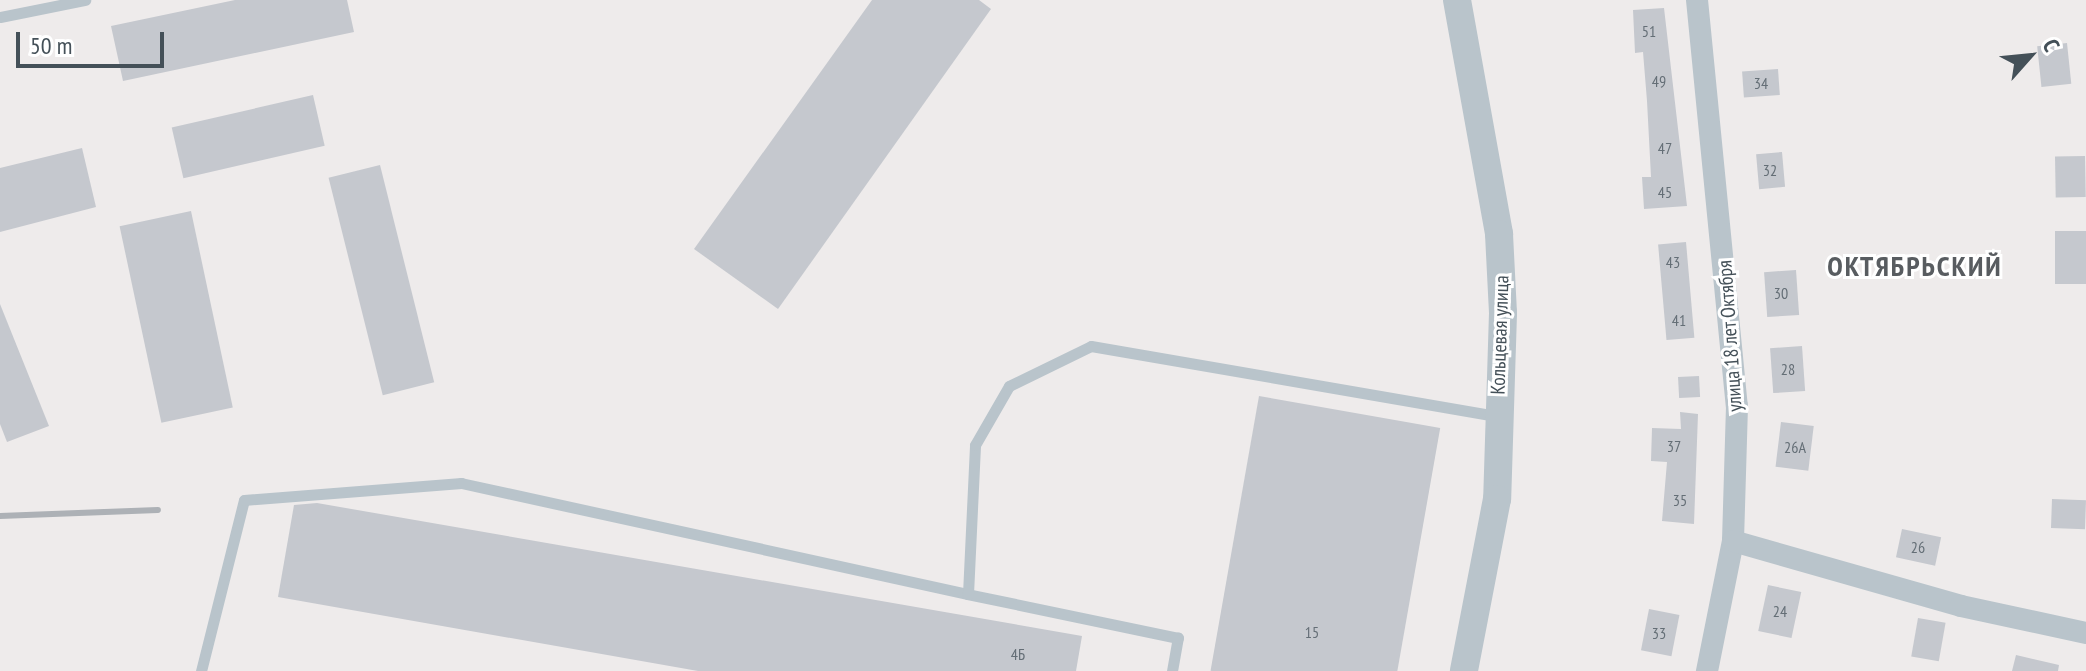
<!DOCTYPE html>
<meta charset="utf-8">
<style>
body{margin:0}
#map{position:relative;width:2086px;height:671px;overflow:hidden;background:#eeebeb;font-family:"PT Sans Narrow",sans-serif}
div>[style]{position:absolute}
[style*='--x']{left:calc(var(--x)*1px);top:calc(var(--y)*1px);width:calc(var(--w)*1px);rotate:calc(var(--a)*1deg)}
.building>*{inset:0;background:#c5c8ce;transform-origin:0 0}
.service>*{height:11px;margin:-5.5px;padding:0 5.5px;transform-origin:5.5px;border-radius:5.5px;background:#b9c4cb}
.minor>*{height:22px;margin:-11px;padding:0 11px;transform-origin:11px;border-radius:11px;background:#b9c4cb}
.tertiary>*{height:28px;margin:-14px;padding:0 14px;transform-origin:14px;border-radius:14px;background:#b9c4cb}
.rail>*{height:6px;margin:-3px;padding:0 3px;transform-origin:3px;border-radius:3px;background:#adb1b6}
span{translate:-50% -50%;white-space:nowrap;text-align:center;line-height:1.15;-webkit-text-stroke:6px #fff;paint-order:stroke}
.number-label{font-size:16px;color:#646e76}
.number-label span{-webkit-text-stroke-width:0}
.street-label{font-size:20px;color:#445058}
.district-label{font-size:28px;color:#585c60;font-weight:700;letter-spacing:2px}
.north{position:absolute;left:1990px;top:16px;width:80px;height:80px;-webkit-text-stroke:6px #fff;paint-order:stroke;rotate:63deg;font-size:22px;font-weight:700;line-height:32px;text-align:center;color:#445058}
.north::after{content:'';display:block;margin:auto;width:28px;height:36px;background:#445058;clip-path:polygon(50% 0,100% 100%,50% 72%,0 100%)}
.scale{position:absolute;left:16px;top:32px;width:148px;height:36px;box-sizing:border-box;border:4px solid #445058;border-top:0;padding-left:10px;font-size:24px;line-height:28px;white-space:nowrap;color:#445058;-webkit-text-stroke:6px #fff;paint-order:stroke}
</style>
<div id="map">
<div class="building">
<i style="clip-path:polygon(235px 0,347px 0,354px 32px,123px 81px,111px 26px)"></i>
<i style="clip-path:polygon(872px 0,979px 0,991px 9px,778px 309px,694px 249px)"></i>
<i style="clip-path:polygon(1664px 8px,1687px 206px,1644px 209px,1642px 177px,1651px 177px,1647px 101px,1643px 52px,1635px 53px,1633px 10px)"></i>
<i style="left:2067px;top:43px;width:41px;height:30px;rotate:84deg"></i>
<i style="left:1778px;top:69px;width:26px;height:36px;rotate:86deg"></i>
<i style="left:313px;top:95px;width:52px;height:145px;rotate:77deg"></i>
<i style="clip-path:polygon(82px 148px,96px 207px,0 232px,0 168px)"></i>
<i style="left:1782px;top:152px;width:35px;height:26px;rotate:85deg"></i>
<i style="left:2085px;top:156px;width:41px;height:30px;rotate:89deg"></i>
<i style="left:380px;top:165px;width:224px;height:53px;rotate:76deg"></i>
<i style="left:191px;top:211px;width:201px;height:73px;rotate:78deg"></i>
<i style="left:2086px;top:231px;width:53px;height:31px;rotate:90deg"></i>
<i style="left:1686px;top:242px;width:96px;height:28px;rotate:85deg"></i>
<i style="left:1796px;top:270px;width:45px;height:32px;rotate:86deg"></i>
<i style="clip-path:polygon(0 304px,49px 426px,7px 442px,0 424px)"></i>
<i style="left:1802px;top:346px;width:45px;height:32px;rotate:86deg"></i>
<i style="left:1699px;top:376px;width:21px;height:21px;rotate:87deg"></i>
<i style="left:1259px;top:396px;width:184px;height:279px;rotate:10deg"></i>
<i style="clip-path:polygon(1680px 412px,1698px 414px,1694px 524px,1662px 521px,1667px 462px,1651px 461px,1652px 428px,1681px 429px)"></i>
<i style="left:1781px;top:422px;width:33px;height:45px;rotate:7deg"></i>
<i style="left:2052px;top:499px;width:34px;height:29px;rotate:2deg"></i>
<i style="clip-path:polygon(317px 503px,1082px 636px,1076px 671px,698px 671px,278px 597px,294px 505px)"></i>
<i style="left:1902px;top:529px;width:40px;height:29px;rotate:12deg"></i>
<i style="left:1768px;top:585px;width:34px;height:47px;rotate:12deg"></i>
<i style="left:1649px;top:609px;width:31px;height:42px;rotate:11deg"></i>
<i style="left:1918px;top:618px;width:28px;height:39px;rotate:10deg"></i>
<i style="clip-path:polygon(2016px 655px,2059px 665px,2058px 671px,2012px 671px)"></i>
</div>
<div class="service">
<i style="--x:0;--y:17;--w:87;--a:-11.3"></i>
<i style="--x:201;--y:671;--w:176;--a:-75.9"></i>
<i style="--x:244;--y:500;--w:218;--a:-4.5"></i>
<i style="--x:461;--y:483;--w:519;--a:12.35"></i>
<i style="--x:1172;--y:671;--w:34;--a:-80"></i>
<i style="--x:1178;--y:638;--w:215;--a:-168.2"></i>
<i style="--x:968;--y:594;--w:149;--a:-87.3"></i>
<i style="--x:975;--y:445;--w:68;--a:-60"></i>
<i style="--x:1009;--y:386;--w:91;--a:-26"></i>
<i style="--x:1091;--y:346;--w:411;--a:9.8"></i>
</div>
<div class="minor">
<i style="--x:1697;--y:0;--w:408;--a:84.4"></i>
<i style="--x:1737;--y:406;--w:135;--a:91.7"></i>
<i style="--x:1733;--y:541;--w:133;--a:101.3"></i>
<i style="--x:1733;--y:541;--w:237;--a:15.9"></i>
<i style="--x:1961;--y:606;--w:128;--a:12.2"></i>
</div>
<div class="tertiary">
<i style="--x:1457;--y:0;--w:238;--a:79.8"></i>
<i style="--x:1499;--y:234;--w:79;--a:87.1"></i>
<i style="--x:1503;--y:313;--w:186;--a:91.8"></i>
<i style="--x:1497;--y:499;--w:175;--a:100.9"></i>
</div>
<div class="rail">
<i style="--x:0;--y:516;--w:158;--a:-2.2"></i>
</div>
<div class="number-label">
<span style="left:1649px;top:31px">51</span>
<span style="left:1659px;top:81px">49</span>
<span style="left:1761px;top:83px">34</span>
<span style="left:1665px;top:148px">47</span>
<span style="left:1770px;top:170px">32</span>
<span style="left:1665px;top:192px">45</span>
<span style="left:1673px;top:262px">43</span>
<span style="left:1781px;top:293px">30</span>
<span style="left:1679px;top:320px">41</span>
<span style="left:1788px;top:369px">28</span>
<span style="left:1674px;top:446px">37</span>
<span style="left:1795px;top:447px">26А</span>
<span style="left:1680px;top:500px">35</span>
<span style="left:1918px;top:547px">26</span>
<span style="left:1780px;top:611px">24</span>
<span style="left:1312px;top:632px">15</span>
<span style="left:1659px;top:633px">33</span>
<span style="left:1018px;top:654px">4Б</span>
</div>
<div class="street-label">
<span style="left:1500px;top:335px;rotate:-88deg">Кольцевая улица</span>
<span style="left:1730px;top:336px;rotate:-94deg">улица 18 лет Октября</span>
</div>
<div class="district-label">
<span style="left:1915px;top:266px">ОКТЯБРЬСКИЙ</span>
</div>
<div class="north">С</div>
<div class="scale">50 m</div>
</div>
